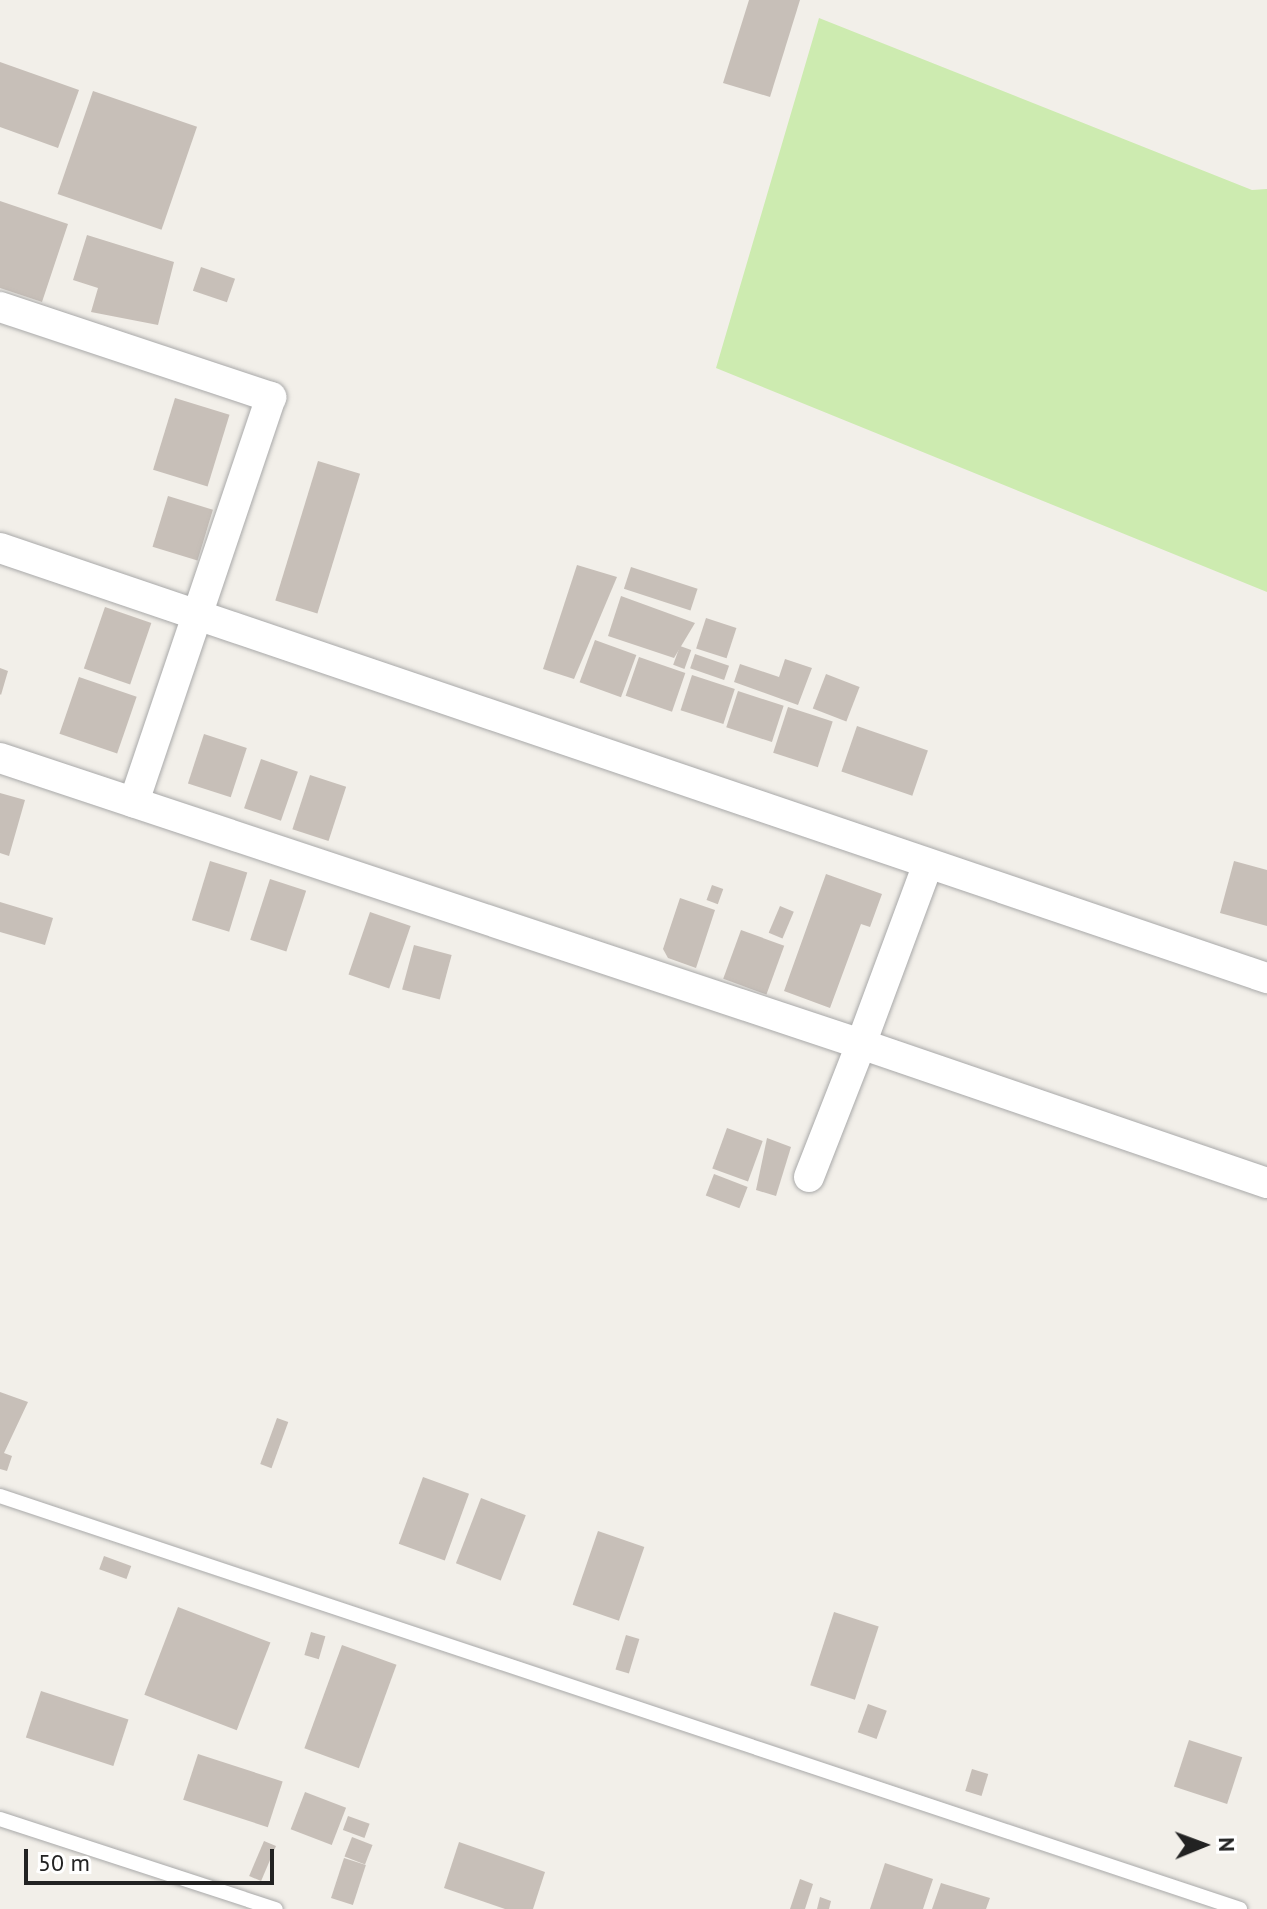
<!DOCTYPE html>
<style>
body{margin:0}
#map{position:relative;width:1267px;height:1909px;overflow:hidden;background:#f2efe9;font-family:"PT Sans",sans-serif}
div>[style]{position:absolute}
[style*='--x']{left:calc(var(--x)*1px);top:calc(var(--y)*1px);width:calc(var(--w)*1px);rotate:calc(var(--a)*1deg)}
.grass>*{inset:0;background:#cdebb0}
.building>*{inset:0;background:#c7bfb8;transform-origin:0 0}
.roads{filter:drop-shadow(0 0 2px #a9a9a9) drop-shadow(0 0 2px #a9a9a9)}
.lane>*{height:14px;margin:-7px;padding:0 7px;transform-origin:7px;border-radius:7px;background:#fff}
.street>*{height:30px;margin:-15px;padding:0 15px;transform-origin:15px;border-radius:15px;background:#fff}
span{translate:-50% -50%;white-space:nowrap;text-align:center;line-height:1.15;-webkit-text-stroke:6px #fff;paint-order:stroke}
.north{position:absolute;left:1163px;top:1805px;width:80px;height:80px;-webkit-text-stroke:6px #fff;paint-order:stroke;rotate:89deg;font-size:22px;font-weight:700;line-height:32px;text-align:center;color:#222}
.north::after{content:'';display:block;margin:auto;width:28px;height:36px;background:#222;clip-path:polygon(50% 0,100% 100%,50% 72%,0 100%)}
.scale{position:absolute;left:24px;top:1849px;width:250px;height:36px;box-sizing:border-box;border:4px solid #222;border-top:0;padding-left:10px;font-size:24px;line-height:28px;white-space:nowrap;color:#222;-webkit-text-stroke:6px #fff;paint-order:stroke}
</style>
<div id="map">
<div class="grass">
<i style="clip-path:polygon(819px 18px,1252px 190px,1267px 189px,1267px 592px,716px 368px)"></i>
</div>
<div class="building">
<i style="clip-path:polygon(749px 0,800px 0,770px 97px,723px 83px)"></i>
<i style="clip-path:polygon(0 62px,79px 90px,58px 148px,0 127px)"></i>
<i style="left:93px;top:91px;width:110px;height:109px;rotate:19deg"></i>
<i style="clip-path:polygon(0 201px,68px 224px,42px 302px,0 288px)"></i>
<i style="clip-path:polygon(87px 235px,174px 262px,158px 325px,91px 312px,98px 288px,73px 280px)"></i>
<i style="left:201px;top:267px;width:36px;height:25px;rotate:19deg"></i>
<i style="left:175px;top:398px;width:57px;height:75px;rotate:17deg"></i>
<i style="left:318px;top:461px;width:44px;height:146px;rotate:17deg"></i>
<i style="left:168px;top:496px;width:47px;height:53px;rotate:17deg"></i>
<i style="clip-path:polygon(577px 565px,617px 577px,574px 679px,543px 669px)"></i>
<i style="left:631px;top:567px;width:70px;height:23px;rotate:18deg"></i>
<i style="clip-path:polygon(621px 596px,695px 623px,674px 658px,608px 636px)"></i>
<i style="left:105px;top:607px;width:49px;height:65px;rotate:19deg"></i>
<i style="left:706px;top:618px;width:32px;height:32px;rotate:18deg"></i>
<i style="left:595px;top:640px;width:44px;height:45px;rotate:20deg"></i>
<i style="left:680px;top:646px;width:12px;height:20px;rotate:20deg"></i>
<i style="left:695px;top:654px;width:36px;height:15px;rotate:19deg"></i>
<i style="left:639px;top:657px;width:49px;height:41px;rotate:19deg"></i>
<i style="clip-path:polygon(785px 659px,812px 668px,798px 705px,734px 682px,740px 664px,779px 677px)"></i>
<i style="clip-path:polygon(0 668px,8px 671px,1px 695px,0 694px)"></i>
<i style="left:826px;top:674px;width:36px;height:37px;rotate:21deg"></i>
<i style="left:692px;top:675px;width:45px;height:37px;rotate:18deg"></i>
<i style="left:79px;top:677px;width:61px;height:60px;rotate:19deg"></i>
<i style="left:738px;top:691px;width:48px;height:38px;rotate:18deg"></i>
<i style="left:788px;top:707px;width:47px;height:48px;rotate:18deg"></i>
<i style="left:857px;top:726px;width:75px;height:48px;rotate:19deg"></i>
<i style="left:204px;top:734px;width:45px;height:52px;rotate:18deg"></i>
<i style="left:261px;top:759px;width:39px;height:52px;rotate:19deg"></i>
<i style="left:310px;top:775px;width:38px;height:57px;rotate:18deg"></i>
<i style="clip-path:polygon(0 793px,25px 800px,9px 856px,0 853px)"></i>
<i style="left:210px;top:861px;width:39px;height:62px;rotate:17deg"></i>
<i style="clip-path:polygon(1234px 861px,1267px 870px,1267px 926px,1220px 913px)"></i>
<i style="clip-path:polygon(826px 874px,882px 894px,870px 927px,861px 924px,830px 1008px,784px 991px)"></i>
<i style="left:270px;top:879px;width:38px;height:64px;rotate:18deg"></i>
<i style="left:712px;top:885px;width:12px;height:16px;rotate:20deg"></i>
<i style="clip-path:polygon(680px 898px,715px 910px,696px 968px,668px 958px,663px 949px)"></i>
<i style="clip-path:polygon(0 902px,53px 918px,45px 945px,0 932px)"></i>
<i style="left:780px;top:906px;width:15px;height:29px;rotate:23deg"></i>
<i style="left:370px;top:912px;width:43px;height:66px;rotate:19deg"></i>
<i style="left:741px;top:930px;width:46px;height:52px;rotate:20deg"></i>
<i style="left:414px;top:945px;width:39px;height:46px;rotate:15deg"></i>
<i style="left:727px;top:1128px;width:38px;height:43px;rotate:20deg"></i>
<i style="clip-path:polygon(767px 1138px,791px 1147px,776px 1196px,756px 1190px)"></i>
<i style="left:714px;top:1174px;width:36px;height:23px;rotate:21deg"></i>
<i style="clip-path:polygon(0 1392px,28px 1402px,4px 1453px,12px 1456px,7px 1471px,0 1469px)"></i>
<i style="left:277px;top:1418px;width:12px;height:49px;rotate:20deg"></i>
<i style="left:423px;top:1477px;width:49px;height:71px;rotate:20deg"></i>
<i style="left:481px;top:1498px;width:48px;height:70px;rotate:21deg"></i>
<i style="left:598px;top:1531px;width:49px;height:78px;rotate:19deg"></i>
<i style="left:104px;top:1556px;width:29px;height:14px;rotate:20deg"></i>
<i style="left:178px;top:1607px;width:99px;height:94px;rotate:21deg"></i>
<i style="left:834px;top:1612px;width:47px;height:77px;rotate:18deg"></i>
<i style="left:311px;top:1632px;width:15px;height:24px;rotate:16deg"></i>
<i style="left:626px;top:1635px;width:14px;height:36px;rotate:17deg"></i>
<i style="left:342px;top:1645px;width:58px;height:110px;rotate:20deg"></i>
<i style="left:41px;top:1691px;width:92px;height:49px;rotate:18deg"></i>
<i style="left:868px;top:1704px;width:20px;height:30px;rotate:20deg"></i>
<i style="left:1189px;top:1740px;width:56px;height:49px;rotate:18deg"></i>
<i style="left:198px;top:1754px;width:89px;height:48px;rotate:18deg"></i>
<i style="left:972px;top:1769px;width:17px;height:23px;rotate:17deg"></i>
<i style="left:305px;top:1792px;width:44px;height:40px;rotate:21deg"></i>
<i style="left:348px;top:1816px;width:23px;height:15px;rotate:20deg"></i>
<i style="left:352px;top:1837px;width:22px;height:21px;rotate:21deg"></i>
<i style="left:264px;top:1841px;width:13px;height:38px;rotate:23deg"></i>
<i style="clip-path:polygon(459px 1842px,545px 1872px,533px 1909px,505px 1909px,444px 1888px)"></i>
<i style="left:344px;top:1858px;width:23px;height:42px;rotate:18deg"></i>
<i style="clip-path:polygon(885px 1863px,933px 1879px,923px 1909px,870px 1909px)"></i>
<i style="clip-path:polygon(800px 1879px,813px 1884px,805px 1909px,790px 1909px)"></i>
<i style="clip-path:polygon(941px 1883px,990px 1898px,986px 1909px,932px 1909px)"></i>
<i style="clip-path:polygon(820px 1897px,831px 1901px,829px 1909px,817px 1909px)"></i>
</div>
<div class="roads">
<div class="lane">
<i style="--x:0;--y:1496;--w:1307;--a:18.42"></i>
<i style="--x:0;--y:1819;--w:290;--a:18.1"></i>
</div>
<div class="street">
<i style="--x:0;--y:307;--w:286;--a:18.4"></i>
<i style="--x:271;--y:397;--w:428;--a:108.7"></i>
<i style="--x:0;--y:548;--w:1338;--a:18.75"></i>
<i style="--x:0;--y:758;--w:907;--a:18.38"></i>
<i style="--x:861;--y:1044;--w:192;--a:-69.6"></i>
<i style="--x:809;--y:1177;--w:143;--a:-68.6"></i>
<i style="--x:861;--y:1044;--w:429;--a:18.9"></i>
</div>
</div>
<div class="north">N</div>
<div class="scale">50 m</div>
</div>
